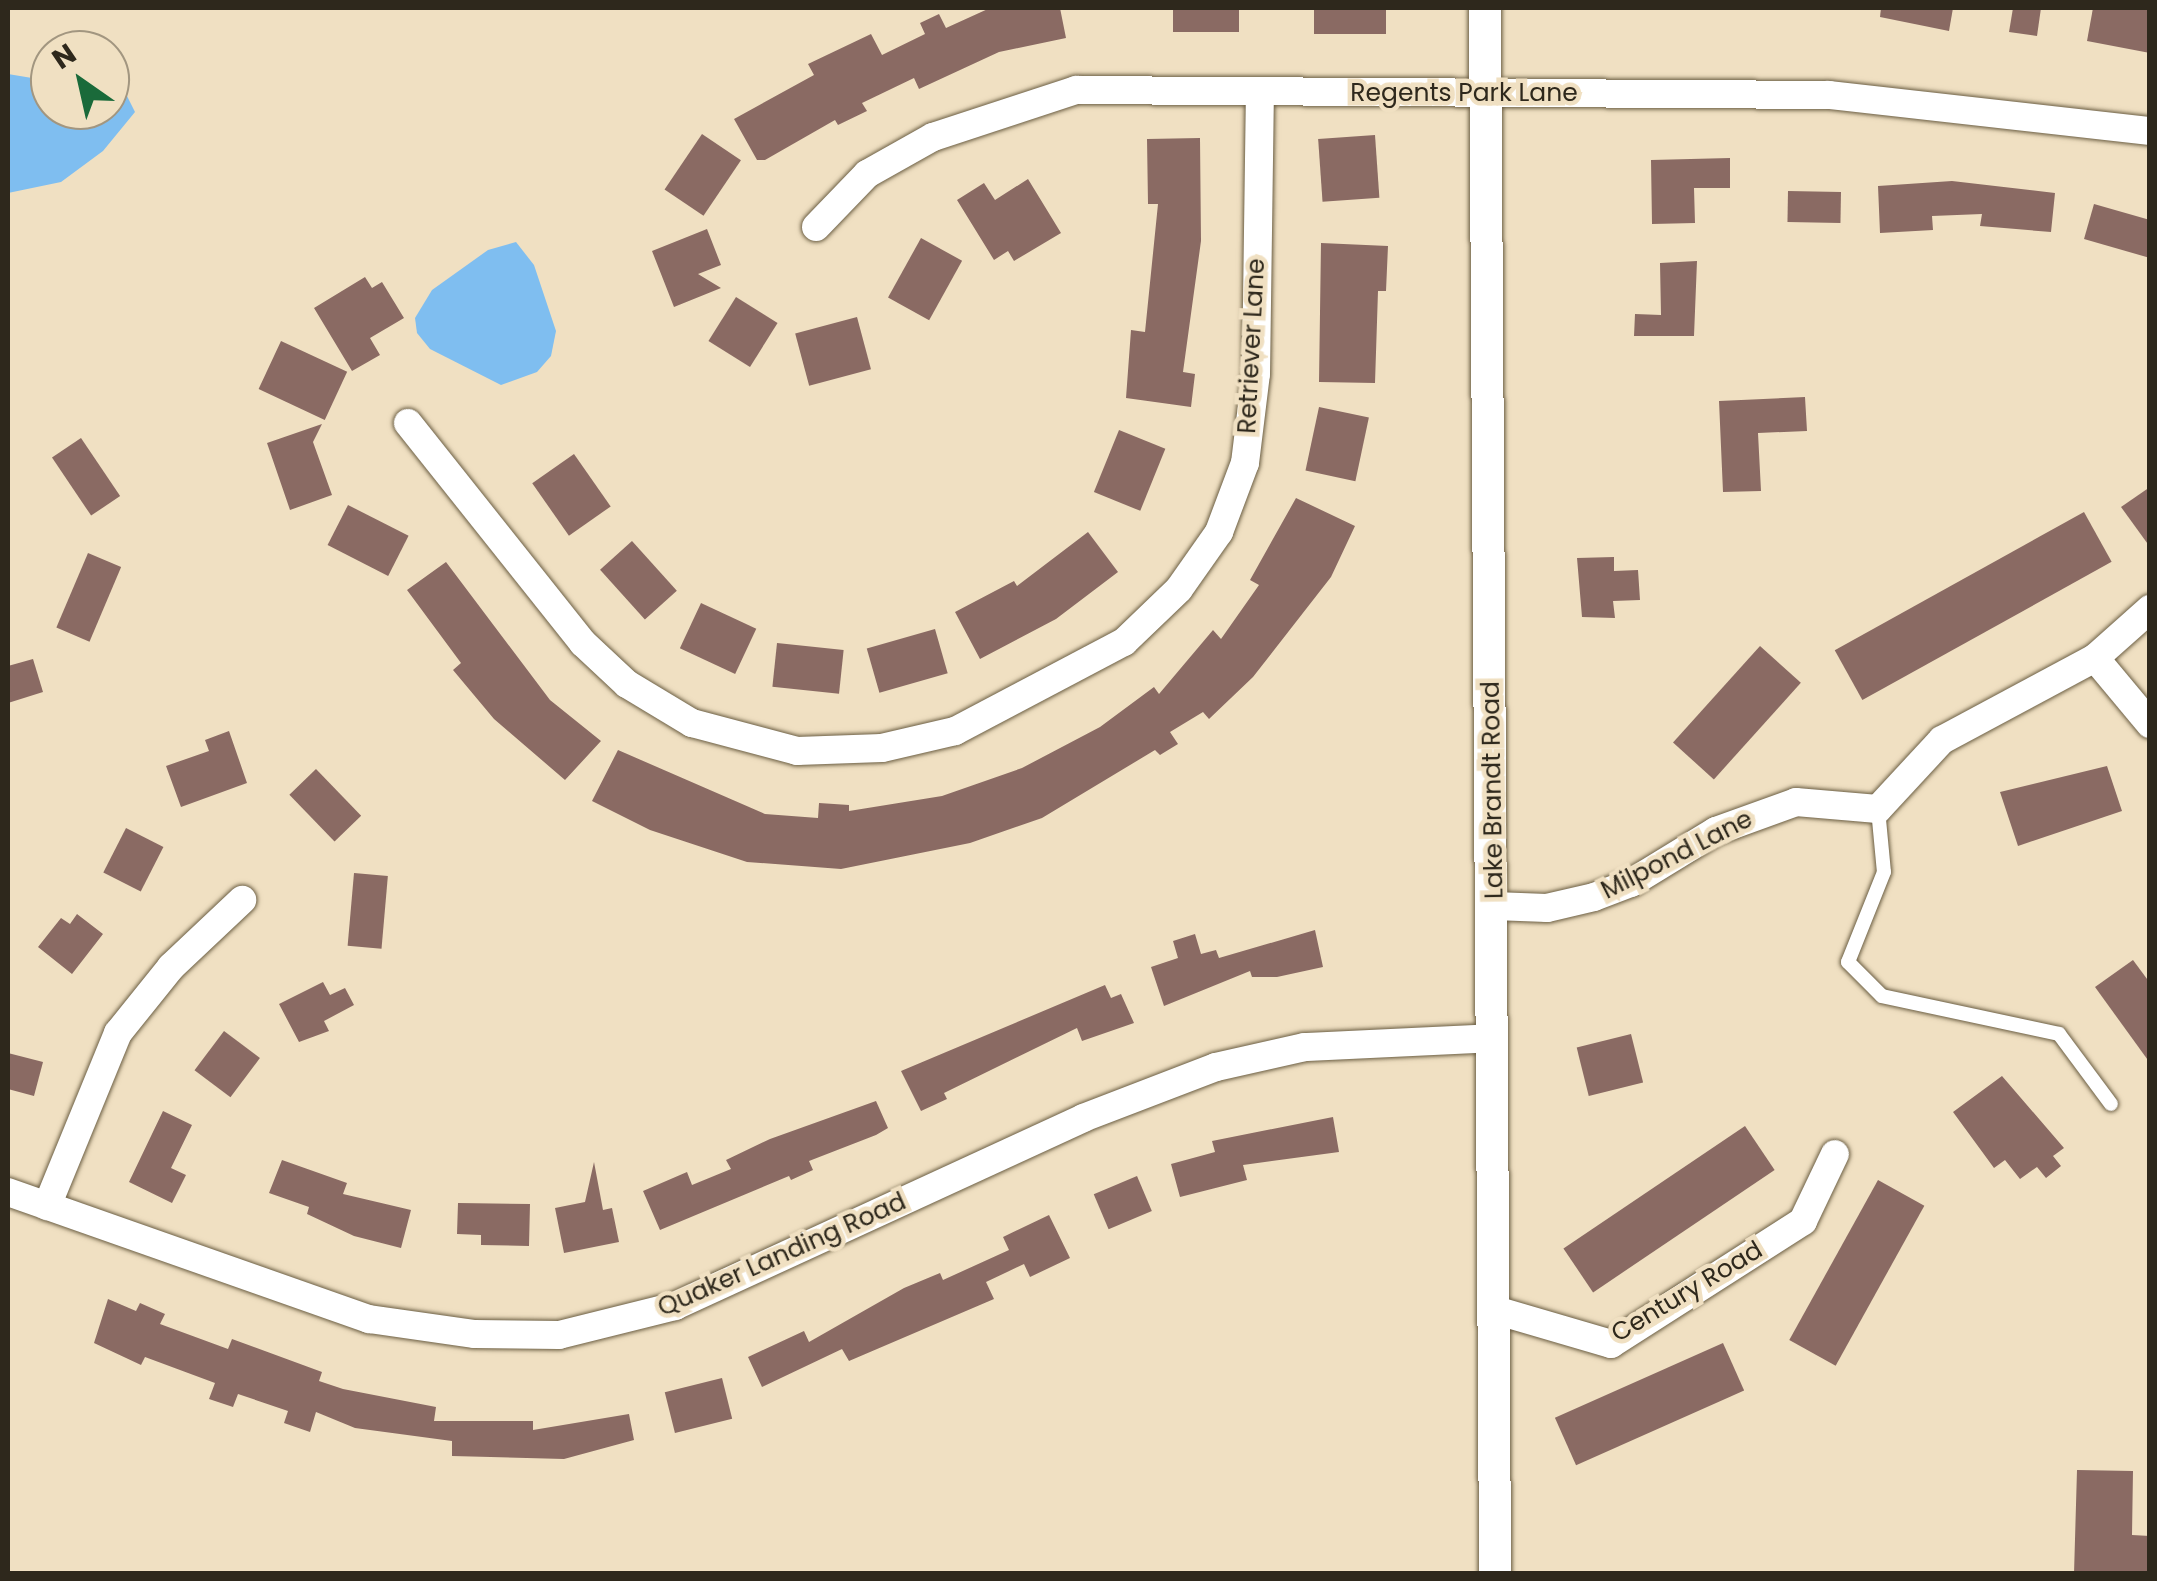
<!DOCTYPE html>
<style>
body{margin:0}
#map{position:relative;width:2157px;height:1581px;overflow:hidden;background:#f0e0c2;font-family:Poppins,sans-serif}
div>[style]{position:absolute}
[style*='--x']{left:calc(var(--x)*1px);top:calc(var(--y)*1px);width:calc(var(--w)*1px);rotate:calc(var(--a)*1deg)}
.water>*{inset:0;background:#7fbef0}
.building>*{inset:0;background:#8a6a63;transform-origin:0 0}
.roads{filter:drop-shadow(0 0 2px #6b5e43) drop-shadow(0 0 2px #6b5e43)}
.service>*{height:14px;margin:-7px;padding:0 7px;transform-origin:7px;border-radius:7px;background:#fff}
.minor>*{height:28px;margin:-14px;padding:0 14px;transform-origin:14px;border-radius:14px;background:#fff}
.tertiary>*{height:32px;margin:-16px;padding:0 16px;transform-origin:16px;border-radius:16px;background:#fff}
span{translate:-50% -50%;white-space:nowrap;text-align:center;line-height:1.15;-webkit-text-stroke:9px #f0e0c2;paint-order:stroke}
.street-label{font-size:25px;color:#2e281c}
.frame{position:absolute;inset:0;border:10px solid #2e281c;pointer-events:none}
.north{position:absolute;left:30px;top:30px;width:100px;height:100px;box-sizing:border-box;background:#f0e0c2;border:2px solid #a29680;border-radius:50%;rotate:326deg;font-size:28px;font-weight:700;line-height:40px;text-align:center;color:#2e281c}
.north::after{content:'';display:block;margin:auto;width:35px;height:45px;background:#1a6a3a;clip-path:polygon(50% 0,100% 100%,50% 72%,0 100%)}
</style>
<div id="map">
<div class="water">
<i style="clip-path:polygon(8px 74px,50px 81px,50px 110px,110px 110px,110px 91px,127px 96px,135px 112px,103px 151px,61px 182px,8px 193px)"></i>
<i style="clip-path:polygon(516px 242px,534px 265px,556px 331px,551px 356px,537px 372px,501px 385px,430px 349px,417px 333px,415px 318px,432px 290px,488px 250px)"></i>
</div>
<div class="building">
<i style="clip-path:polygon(990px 8px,1060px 8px,1066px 38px,999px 52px,919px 89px,914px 78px,862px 103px,867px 111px,838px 125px,835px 120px,765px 160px,757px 160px,734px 119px,814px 75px,808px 64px,871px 34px,882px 55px,925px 34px,920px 23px,939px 14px,946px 28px)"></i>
<i style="left:1173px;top:8px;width:66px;height:24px"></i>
<i style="left:1314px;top:8px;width:72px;height:26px"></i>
<i style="clip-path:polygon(1881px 8px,1953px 8px,1949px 31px,1880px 17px)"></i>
<i style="clip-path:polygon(2013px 8px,2041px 8px,2037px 36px,2009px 32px)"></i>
<i style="clip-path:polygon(2093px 8px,2150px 8px,2150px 53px,2087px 41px)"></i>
<i style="left:702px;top:134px;width:47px;height:67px;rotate:34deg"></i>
<i style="left:1375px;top:135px;width:63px;height:57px;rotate:86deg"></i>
<i style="clip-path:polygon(1200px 138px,1201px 241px,1183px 372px,1195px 374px,1191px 407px,1126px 398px,1131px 330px,1145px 332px,1158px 204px,1148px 204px,1147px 139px)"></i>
<i style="clip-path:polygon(1730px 158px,1730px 188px,1694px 188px,1695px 223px,1652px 224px,1651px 160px)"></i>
<i style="clip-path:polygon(1028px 179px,1061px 233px,1014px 261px,1008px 251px,994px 260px,957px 200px,984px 183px,995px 200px)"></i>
<i style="clip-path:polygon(1952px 181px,2055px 193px,2051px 232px,1980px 226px,1982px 214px,1932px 216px,1933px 230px,1880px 233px,1878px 186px)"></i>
<i style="left:1788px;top:191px;width:53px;height:31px;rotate:1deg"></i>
<i style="clip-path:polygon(2094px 204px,2150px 220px,2150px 258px,2084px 239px)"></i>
<i style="clip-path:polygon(707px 229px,721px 265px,698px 274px,721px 288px,674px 307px,652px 251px)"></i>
<i style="left:921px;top:238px;width:47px;height:68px;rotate:29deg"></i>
<i style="clip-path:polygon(1321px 243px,1388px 246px,1386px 291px,1378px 291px,1375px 383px,1319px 382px)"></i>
<i style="clip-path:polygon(1697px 261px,1694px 336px,1634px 336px,1635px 314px,1661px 315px,1660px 263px)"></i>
<i style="clip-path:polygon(365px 277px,372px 288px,382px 282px,404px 318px,370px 338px,380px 355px,352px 371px,314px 308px)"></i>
<i style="left:736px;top:297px;width:49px;height:52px;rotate:32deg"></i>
<i style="left:857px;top:317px;width:54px;height:64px;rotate:75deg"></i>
<i style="left:281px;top:341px;width:73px;height:53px;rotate:25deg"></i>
<i style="clip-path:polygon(1805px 397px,1807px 431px,1758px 433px,1761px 491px,1723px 492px,1719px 401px)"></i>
<i style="left:1319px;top:407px;width:51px;height:65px;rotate:12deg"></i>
<i style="clip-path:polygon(322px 424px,313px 442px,332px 495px,290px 510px,267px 443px)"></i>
<i style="left:1119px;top:430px;width:50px;height:67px;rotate:22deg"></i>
<i style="left:81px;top:438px;width:70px;height:35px;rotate:56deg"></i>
<i style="left:574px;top:454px;width:64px;height:51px;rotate:55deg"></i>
<i style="clip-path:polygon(2150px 487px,2150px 547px,2121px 507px)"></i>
<i style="clip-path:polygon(1296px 498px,1355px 526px,1331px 577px,1253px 677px,1209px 719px,1203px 712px,1170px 732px,1178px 744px,1160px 755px,1155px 750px,1042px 818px,970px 843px,841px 869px,747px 862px,650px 830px,592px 801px,618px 750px,765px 814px,818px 818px,819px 803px,849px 805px,849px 811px,942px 796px,1022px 768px,1100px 727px,1154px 687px,1159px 694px,1213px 630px,1221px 639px,1259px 585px,1250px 580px)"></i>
<i style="left:348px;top:505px;width:68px;height:45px;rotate:27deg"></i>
<i style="left:2084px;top:512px;width:57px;height:285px;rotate:61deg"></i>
<i style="clip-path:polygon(1088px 532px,1118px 572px,1056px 619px,980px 659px,955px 612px,1014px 581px,1017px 586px)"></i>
<i style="left:632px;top:541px;width:67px;height:43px;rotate:48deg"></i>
<i style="left:88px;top:553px;width:36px;height:81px;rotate:23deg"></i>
<i style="clip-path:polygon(1614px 557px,1614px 571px,1638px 570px,1640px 600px,1613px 601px,1615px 618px,1582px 617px,1577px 558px)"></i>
<i style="clip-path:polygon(446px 562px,550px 700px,601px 741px,565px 780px,494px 719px,453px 670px,461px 663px,407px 590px)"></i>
<i style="left:701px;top:603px;width:61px;height:50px;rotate:25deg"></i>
<i style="left:935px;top:629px;width:46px;height:71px;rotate:74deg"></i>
<i style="left:777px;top:643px;width:67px;height:44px;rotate:6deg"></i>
<i style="left:1760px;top:646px;width:55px;height:130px;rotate:42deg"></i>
<i style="clip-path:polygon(33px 659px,43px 692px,8px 703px,8px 666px)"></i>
<i style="clip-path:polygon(229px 731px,247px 783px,181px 807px,166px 766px,209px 751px,205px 740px)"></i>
<i style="clip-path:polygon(2107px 766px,2122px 811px,2018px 846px,2000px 792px)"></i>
<i style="left:316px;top:769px;width:65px;height:37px;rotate:46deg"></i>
<i style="left:126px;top:828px;width:42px;height:50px;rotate:27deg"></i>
<i style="left:354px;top:873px;width:34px;height:73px;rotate:5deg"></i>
<i style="clip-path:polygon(77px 914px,103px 934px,72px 974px,38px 947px,61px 918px,70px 924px)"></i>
<i style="clip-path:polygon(1315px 930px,1323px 967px,1277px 977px,1252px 977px,1250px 971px,1164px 1006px,1151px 967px,1178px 958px,1173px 941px,1195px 934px,1201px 954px,1216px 950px,1219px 958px)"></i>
<i style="clip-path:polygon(2133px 960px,2150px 983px,2150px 1063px,2095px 987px)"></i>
<i style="clip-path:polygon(323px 982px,330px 995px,345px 988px,354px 1005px,324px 1021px,329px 1031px,299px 1042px,279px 1004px)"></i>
<i style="clip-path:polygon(1105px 985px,1111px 998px,1121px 994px,1134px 1023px,1082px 1041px,1077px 1028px,944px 1093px,947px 1099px,921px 1111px,901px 1071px)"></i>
<i style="left:224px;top:1031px;width:45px;height:49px;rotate:37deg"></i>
<i style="left:1631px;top:1034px;width:50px;height:56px;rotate:76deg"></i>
<i style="clip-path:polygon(8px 1053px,43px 1062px,34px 1096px,8px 1089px)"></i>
<i style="clip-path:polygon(2002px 1076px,2064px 1148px,2053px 1156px,2061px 1166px,2046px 1178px,2037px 1167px,2020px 1179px,2005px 1160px,1994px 1168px,1953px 1112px)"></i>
<i style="clip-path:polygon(876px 1101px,888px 1128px,876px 1135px,809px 1161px,813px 1170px,791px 1180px,789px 1176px,660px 1230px,643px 1191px,687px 1172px,692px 1185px,731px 1169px,726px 1160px,770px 1139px)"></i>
<i style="clip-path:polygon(163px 1111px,192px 1125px,171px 1168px,186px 1175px,172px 1203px,129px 1182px)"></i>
<i style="clip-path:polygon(1333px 1117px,1339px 1152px,1243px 1165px,1247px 1180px,1180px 1197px,1171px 1164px,1215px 1152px,1212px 1141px)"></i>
<i style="left:1745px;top:1126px;width:53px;height:219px;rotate:56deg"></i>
<i style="clip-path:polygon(282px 1160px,347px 1183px,343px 1194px,411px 1210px,401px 1248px,354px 1236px,307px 1214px,309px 1207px,269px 1193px)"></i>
<i style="clip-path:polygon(594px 1162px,603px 1210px,612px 1208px,619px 1242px,564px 1253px,555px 1208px,585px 1202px)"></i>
<i style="left:1137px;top:1176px;width:38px;height:47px;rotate:67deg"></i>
<i style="left:1878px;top:1180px;width:53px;height:183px;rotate:29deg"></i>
<i style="clip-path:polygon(458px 1203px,530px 1204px,529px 1246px,481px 1245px,481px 1235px,457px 1234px)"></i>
<i style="clip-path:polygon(1049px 1215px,1070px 1258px,1030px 1277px,1024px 1264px,986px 1282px,994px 1299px,849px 1361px,842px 1349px,762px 1387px,748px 1357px,804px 1331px,809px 1342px,904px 1288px,940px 1273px,943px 1280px,1009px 1250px,1003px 1237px)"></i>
<i style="clip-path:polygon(108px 1299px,136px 1311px,140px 1303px,165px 1314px,160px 1324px,228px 1349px,232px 1339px,322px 1372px,319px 1381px,343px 1389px,436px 1407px,434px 1421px,533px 1421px,533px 1430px,629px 1414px,634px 1440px,564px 1459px,452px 1456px,452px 1441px,355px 1428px,316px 1412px,310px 1432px,284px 1423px,288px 1411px,238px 1394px,233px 1407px,209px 1399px,215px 1383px,145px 1357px,141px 1365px,94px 1343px)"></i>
<i style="left:1723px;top:1343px;width:52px;height:184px;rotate:66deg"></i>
<i style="left:722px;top:1378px;width:42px;height:59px;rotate:76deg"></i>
<i style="clip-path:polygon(2077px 1470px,2133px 1471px,2132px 1535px,2150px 1536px,2150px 1574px,2074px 1574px)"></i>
</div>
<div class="roads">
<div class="service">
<i style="--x:1878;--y:809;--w:63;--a:84.6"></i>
<i style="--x:1884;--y:872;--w:97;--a:111.8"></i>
<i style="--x:1848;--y:962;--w:48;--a:45"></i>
<i style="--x:1882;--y:996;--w:181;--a:12.1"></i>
<i style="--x:2059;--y:1034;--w:87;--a:53.4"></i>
</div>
<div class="minor">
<i style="--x:816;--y:227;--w:74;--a:-46.1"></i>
<i style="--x:867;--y:174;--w:76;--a:-29.3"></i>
<i style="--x:933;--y:137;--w:151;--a:-18.2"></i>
<i style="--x:1076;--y:90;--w:753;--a:0.38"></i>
<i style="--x:1829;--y:95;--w:323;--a:6.4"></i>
<i style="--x:408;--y:423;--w:281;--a:51.5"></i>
<i style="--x:583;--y:643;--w:60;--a:43"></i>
<i style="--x:627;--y:684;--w:76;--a:31"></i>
<i style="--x:692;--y:723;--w:109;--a:14.9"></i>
<i style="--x:797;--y:751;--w:85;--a:-2"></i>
<i style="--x:882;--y:748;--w:75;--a:-13.1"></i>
<i style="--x:955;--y:731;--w:191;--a:-27.8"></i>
<i style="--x:1124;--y:642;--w:76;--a:-43.9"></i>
<i style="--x:1179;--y:589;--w:70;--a:-54.9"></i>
<i style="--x:1219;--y:532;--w:74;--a:-69.4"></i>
<i style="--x:1245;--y:463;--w:90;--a:-83"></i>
<i style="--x:1256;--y:374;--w:282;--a:-89.2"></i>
<i style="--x:2095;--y:658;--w:86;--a:50.2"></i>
<i style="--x:1494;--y:906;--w:53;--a:2.2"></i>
<i style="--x:1547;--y:908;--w:48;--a:-13.2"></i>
<i style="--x:1594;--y:897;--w:40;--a:-21"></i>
<i style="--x:1631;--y:883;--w:100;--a:-31.5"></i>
<i style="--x:1716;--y:831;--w:85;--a:-19.9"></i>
<i style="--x:1796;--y:802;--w:82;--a:4.9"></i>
<i style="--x:1878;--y:809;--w:94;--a:-47.2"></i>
<i style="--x:1942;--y:740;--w:174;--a:-28.2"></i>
<i style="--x:2095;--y:658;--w:74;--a:-41.7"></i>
<i style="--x:8;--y:1192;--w:383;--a:19.4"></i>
<i style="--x:369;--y:1319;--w:107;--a:8.1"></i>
<i style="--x:475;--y:1334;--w:84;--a:0.7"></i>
<i style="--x:559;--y:1335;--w:120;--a:-14"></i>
<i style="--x:675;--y:1306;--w:449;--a:-24.7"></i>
<i style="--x:1083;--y:1118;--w:142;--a:-21"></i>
<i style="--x:1216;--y:1067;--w:91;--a:-12.7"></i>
<i style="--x:1305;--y:1047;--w:188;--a:-2.7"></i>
<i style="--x:47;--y:1206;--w:187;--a:-67.7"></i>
<i style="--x:118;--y:1033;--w:85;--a:-51.2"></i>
<i style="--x:171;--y:967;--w:98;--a:-43.3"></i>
<i style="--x:1495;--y:1310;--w:121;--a:16.3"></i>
<i style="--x:1611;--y:1344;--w:228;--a:-32.6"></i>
<i style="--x:1803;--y:1221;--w:74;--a:-64.5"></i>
</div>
<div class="tertiary">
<i style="--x:1485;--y:8;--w:1566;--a:89.63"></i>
</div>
</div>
<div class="street-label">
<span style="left:1464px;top:93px">Regents Park Lane</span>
<span style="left:1252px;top:346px;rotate:-87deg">Retriever Lane</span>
<span style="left:1493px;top:790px;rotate:-91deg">Lake Brandt Road</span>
<span style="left:1677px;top:855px;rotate:-27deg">Milpond Lane</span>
<span style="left:782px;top:1255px;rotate:-24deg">Quaker Landing Road</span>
<span style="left:1687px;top:1292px;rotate:-31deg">Century Road</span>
</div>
<div class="frame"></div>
<div class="north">N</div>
</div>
